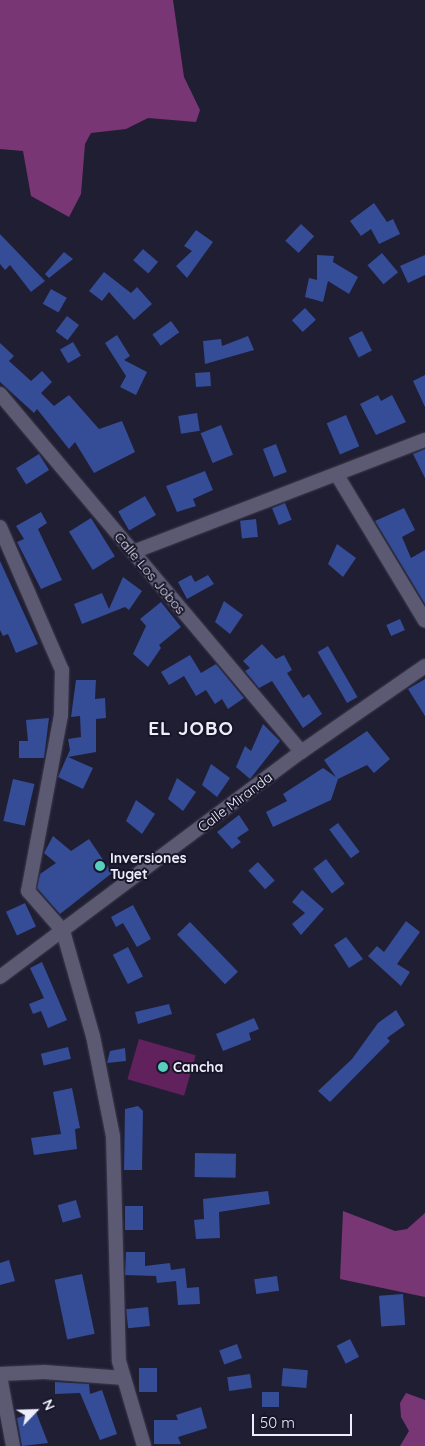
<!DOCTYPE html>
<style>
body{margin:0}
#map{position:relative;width:425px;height:1446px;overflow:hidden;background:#201e33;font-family:Quicksand,sans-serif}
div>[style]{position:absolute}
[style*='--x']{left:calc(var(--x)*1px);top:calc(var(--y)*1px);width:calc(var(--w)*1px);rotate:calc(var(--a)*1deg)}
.green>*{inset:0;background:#60215c;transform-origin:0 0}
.forest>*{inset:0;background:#793674}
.building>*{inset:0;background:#354c97;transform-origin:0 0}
.roads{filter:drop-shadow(0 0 1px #3d3a4c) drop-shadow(0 0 1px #3d3a4c)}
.minor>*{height:14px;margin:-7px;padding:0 7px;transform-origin:7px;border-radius:7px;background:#5c5a72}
.dots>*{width:14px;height:14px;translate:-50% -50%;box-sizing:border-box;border:2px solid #171528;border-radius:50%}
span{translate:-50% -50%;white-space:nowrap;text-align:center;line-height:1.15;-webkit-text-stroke:4px #171528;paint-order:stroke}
.street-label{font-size:14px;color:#eeedfb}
.poi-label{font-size:14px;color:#eeedfb;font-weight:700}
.left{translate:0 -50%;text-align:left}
.district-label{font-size:19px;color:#eeedfb;font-weight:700;letter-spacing:1px}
.north{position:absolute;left:10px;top:1386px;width:50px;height:50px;-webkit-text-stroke:4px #171528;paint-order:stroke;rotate:66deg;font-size:14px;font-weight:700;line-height:20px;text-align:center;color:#eeedfb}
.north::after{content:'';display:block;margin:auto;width:18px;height:22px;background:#eeedfb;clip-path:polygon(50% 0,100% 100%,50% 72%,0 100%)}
.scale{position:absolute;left:252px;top:1414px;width:100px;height:22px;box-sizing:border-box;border:2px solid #eeedfb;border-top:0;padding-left:6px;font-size:15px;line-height:18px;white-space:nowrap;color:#eeedfb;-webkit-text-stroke:4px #171528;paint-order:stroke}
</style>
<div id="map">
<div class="green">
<i style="left:139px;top:1039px;width:59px;height:42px;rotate:16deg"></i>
</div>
<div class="forest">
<i style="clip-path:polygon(0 0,173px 0,184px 77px,200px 110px,196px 122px,148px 118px,126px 129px,91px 133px,85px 144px,81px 194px,69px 217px,31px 196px,23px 151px,0 149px)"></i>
<i style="clip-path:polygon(343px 1211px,395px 1231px,407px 1229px,425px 1213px,425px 1297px,340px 1279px)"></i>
<i style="clip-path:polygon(406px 1393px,425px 1400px,425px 1446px,400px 1446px,409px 1431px,401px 1417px,400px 1403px)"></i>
</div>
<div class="building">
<i style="clip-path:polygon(374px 203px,387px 222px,393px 219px,400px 234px,379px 244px,371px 229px,361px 236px,350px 221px)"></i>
<i style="left:301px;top:224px;width:18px;height:23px;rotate:43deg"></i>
<i style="clip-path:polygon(196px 230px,213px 242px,187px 278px,176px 266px,192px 251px,184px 246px)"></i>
<i style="clip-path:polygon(0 234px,45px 281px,31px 292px,10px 265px,5px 270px,0 264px)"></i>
<i style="left:143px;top:249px;width:20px;height:15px;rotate:41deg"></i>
<i style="clip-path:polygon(64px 252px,73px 259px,49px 278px,45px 274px)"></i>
<i style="left:382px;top:253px;width:25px;height:19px;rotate:50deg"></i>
<i style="clip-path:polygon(317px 255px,334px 256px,333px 262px,358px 277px,349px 294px,328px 281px,323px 302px,305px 297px,309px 278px,317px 280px)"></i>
<i style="clip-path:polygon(425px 255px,425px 275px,408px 283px,400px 266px)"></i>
<i style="clip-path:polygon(104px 272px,131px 293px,137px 287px,152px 304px,134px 320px,109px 292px,102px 301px,89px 291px)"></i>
<i style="left:51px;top:289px;width:18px;height:17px;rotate:29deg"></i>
<i style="left:305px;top:308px;width:16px;height:18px;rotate:47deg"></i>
<i style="left:67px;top:316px;width:15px;height:19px;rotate:37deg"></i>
<i style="left:171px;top:321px;width:14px;height:23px;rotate:54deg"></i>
<i style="left:362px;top:331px;width:22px;height:15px;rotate:63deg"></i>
<i style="clip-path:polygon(117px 335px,130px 356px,124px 360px,147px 372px,136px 395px,120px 387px,126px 376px,105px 343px)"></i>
<i style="clip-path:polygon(248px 336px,254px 350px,205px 364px,203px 341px,221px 339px,222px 346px)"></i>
<i style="left:73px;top:342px;width:16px;height:15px;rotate:60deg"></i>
<i style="clip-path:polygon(0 343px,14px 356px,9px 361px,31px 381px,42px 371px,52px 382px,41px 393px,54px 406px,69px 395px,99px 429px,122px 421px,135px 452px,94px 473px,75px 442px,69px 449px,37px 409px,34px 413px,0 382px)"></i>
<i style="left:210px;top:372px;width:14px;height:15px;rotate:86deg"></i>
<i style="clip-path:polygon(425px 375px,425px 407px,413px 381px)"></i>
<i style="clip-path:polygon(378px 395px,381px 401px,392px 395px,406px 422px,376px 435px,360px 404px)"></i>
<i style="left:197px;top:413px;width:18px;height:19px;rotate:81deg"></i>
<i style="left:346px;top:415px;width:34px;height:21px;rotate:67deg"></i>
<i style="left:221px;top:425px;width:32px;height:22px;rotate:68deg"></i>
<i style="left:276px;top:444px;width:30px;height:14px;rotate:69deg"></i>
<i style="clip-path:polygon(425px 449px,425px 478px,413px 454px)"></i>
<i style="left:39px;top:454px;width:19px;height:27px;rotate:58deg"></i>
<i style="clip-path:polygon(205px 471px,213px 490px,193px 499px,196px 506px,177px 512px,166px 486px)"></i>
<i style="left:145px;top:496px;width:22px;height:31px;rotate:60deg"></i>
<i style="left:285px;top:503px;width:18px;height:14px;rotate:68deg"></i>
<i style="clip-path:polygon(404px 508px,415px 530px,402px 537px,411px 558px,425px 550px,425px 604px,375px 521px)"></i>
<i style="clip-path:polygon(41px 512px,47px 523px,38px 529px,62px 580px,41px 589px,17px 542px,24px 539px,16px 526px)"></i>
<i style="left:91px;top:518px;width:45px;height:26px;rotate:58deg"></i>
<i style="left:256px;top:519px;width:18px;height:16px;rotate:84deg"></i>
<i style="clip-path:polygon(337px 544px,356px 558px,343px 577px,328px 564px)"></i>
<i style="clip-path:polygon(0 561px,38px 644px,16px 653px,8px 634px,3px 636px,0 630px)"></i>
<i style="clip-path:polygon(191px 575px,195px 582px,208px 575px,214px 584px,187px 599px,178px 582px)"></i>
<i style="clip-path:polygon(123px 577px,142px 591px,129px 610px,125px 607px,82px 624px,74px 604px,102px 593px,109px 609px)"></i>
<i style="clip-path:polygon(224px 601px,243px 615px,230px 634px,215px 622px)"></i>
<i style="clip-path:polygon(161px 602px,181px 627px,159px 645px,161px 648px,148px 667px,133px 654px,146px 626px,140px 619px)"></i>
<i style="left:400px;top:619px;width:12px;height:15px;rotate:66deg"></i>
<i style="clip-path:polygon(262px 644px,276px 659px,284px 655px,292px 670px,287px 673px,303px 698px,309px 694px,322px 714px,303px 728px,272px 681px,259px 688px,245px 671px,250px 668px,243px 661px)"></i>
<i style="left:328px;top:646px;width:59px;height:12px;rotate:60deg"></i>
<i style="clip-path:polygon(190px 655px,201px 673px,216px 664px,244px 698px,228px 709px,222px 699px,215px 704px,206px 690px,196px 696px,184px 676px,169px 685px,161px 672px)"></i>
<i style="clip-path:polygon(425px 679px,425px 716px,408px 689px)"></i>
<i style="clip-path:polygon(76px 680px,96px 680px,95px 699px,105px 698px,106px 718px,96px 719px,96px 752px,68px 757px,93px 768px,83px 789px,58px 777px,70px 750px,68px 739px,81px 737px,80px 716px,71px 717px)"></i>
<i style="clip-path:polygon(49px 718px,44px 758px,19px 758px,19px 741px,28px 741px,26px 720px)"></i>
<i style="clip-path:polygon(263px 724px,280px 741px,250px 779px,236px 767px,245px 746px,251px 751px)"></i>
<i style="clip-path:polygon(367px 731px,390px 759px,374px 773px,367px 765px,338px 779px,331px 800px,273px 827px,266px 812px,287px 801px,283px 794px,323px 768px,336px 777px,324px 760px)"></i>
<i style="clip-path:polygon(211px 764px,230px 778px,217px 797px,202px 785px)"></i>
<i style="clip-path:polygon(177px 778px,196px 792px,183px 811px,168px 799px)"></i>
<i style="left:13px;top:779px;width:22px;height:43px;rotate:13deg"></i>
<i style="clip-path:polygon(136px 800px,155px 814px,142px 834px,126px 821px)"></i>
<i style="clip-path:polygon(239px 815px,249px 830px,237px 838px,241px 842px,232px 849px,217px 832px)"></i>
<i style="left:338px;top:823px;width:36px;height:11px;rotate:53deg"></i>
<i style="clip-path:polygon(53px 836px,71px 851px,89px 839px,112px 873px,60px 914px,37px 888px,40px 874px,56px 863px,44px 853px)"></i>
<i style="left:326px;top:859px;width:31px;height:16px;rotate:53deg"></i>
<i style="left:258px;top:862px;width:25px;height:13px;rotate:48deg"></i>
<i style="clip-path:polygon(302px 890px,324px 909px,301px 935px,292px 924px,305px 913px,292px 902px)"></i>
<i style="left:25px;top:903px;width:26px;height:21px;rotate:65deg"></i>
<i style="clip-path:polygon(133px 905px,151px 939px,137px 947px,123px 923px,116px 927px,111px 917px)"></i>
<i style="clip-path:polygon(406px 921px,420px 932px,397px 964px,410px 972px,401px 986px,368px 956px,377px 946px,384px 952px)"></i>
<i style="left:190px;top:922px;width:69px;height:18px;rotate:46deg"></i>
<i style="clip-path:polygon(346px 937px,363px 959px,349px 968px,334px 945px)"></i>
<i style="left:128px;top:947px;width:33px;height:17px;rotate:63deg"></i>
<i style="clip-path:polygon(42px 962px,67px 1020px,48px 1028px,41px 1011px,33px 1014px,29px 1004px,44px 998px,30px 968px)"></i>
<i style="clip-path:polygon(169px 1004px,172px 1014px,138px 1024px,135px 1012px)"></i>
<i style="clip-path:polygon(396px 1010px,405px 1025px,387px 1038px,390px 1041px,330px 1102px,318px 1091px,352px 1059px,378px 1023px)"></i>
<i style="clip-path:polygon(254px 1018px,259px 1029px,249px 1033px,251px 1040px,223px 1051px,216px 1034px)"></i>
<i style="left:68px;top:1047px;width:12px;height:28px;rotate:76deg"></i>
<i style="clip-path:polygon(125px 1048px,126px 1061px,107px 1063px,110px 1051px)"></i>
<i style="clip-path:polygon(72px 1088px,80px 1128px,75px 1129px,77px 1149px,34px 1155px,31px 1138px,61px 1134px,53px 1092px)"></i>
<i style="clip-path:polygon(138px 1106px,143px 1111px,142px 1170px,124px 1170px,125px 1109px)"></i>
<i style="left:195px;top:1153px;width:41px;height:24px;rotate:1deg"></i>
<i style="clip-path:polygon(268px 1191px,270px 1204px,219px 1212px,220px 1238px,196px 1239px,194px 1220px,204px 1219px,203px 1199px)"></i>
<i style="left:76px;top:1200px;width:18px;height:19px;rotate:74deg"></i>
<i style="left:125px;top:1206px;width:18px;height:24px"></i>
<i style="clip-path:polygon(126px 1252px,145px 1252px,145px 1266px,170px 1263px,171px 1270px,185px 1268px,187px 1288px,199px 1287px,200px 1304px,178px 1305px,176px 1281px,157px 1283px,156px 1276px,125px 1275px)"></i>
<i style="clip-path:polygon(9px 1260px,15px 1281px,0 1285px,0 1263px)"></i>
<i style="left:82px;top:1274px;width:61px;height:28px;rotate:78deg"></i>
<i style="left:277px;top:1276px;width:15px;height:23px;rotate:82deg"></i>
<i style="left:403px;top:1294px;width:31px;height:24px;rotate:86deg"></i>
<i style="left:148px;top:1307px;width:19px;height:22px;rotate:84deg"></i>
<i style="left:350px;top:1339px;width:20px;height:15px;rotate:63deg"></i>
<i style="left:237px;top:1344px;width:15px;height:19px;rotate:70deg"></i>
<i style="left:139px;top:1368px;width:18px;height:24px"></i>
<i style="left:283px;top:1368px;width:25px;height:18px;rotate:5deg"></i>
<i style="left:250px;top:1374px;width:14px;height:23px;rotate:82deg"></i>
<i style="clip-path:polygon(55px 1382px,89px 1384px,90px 1394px,102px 1390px,117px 1434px,100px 1440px,80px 1393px,55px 1394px)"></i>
<i style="left:279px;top:1392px;width:15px;height:17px;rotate:90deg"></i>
<i style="clip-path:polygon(201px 1407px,207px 1428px,178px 1437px,181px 1444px,154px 1444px,154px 1420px,178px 1420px,176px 1415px)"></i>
<i style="clip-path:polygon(36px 1412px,48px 1443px,22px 1446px,17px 1418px)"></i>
</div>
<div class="roads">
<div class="minor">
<i style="--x:0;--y:394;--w:468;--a:49.9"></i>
<i style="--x:337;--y:475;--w:170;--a:58.9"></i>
<i style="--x:0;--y:527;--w:156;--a:66.6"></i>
<i style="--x:62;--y:670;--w:45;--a:91.3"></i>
<i style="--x:61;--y:715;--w:179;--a:100.6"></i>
<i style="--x:28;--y:891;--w:53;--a:48.8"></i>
<i style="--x:63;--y:931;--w:109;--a:74.1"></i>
<i style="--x:93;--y:1036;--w:102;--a:78.7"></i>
<i style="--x:113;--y:1136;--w:225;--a:88.5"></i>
<i style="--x:119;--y:1361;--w:89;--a:73.6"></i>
<i style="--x:133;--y:552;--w:313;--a:-21"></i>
<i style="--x:0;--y:977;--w:376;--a:-36.8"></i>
<i style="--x:301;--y:752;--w:151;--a:-34.7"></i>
<i style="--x:0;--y:1374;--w:44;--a:-2.6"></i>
<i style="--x:44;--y:1372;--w:80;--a:4.3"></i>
<i style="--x:0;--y:1376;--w:71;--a:79.5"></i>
</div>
</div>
<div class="dots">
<i style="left:100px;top:866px;background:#58cebf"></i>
<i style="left:163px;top:1067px;background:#58cebf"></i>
</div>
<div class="street-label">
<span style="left:150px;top:573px;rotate:50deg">Calle Los Jobos</span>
<span style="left:235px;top:802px;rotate:-37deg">Calle Miranda</span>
</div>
<div class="poi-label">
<span class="left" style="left:110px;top:866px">Inversiones<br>Tuget</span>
<span class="left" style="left:173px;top:1067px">Cancha</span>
</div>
<div class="district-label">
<span style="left:191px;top:729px">EL JOBO</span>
</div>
<div class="north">N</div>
<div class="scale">50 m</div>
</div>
